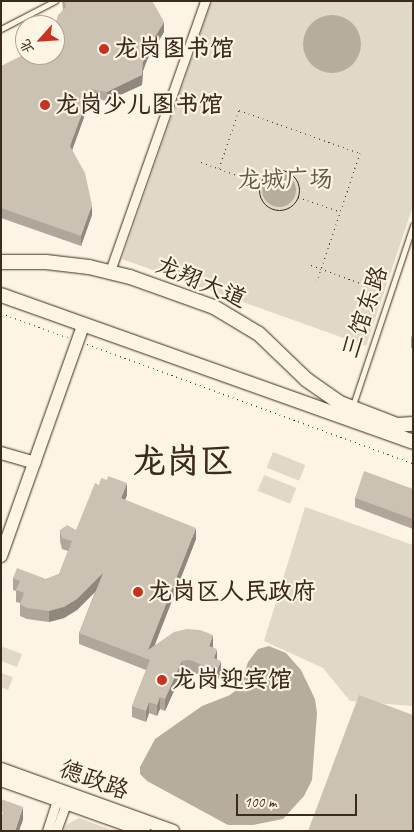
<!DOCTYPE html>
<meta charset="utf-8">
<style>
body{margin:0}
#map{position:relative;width:414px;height:832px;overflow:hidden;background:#fcf5e5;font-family:Caveat,"LXGW WenKai TC",sans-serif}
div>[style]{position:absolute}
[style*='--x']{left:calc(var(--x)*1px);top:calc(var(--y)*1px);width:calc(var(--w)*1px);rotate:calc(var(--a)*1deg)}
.green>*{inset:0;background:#e0d8c8;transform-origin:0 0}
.water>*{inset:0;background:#b7ad9e}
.round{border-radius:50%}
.path>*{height:1px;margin-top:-0.5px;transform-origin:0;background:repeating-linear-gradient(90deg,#3b2a1e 0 1px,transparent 0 5px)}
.path>.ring{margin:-0.5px;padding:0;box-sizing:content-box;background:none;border:1px solid #3b2a1e;border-radius:50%}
.roads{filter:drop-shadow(0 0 1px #3b2a1e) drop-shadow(0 0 1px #3b2a1e)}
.lane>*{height:4.5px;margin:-2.25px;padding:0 2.25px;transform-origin:2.25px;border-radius:2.25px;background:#fcf5e5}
.street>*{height:9px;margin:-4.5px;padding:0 4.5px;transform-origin:4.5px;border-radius:4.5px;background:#fcf5e5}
.secondary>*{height:12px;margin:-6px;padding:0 6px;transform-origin:6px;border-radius:6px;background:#fcf5e5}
.primary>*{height:14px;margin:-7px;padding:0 7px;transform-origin:7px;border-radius:7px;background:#fcf5e5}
.wall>*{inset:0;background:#afa79a}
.shaded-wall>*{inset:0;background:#8f887d}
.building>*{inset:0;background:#ccc2b3}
.dots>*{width:14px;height:14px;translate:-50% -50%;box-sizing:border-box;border:2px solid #fcf5e5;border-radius:50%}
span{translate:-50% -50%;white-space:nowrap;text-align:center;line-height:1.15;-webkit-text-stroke:4.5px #fcf5e5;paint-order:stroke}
.poi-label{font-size:24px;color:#3b2a1e;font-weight:700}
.left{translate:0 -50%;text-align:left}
.park-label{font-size:24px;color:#645648}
.street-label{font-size:24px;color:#3b2a1e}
.town-label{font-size:34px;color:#3b2a1e;font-weight:700}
.frame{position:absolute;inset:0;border:2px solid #3b2a1e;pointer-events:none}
.north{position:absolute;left:15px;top:15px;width:50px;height:50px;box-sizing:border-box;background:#fcf5e5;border:1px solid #afa495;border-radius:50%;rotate:244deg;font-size:14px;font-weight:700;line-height:20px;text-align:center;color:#3b2a1e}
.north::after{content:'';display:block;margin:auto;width:18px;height:22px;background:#c8321e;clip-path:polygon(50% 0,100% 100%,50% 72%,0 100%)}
.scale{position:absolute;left:236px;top:794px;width:121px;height:22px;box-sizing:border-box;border:2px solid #3b2a1e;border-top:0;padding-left:6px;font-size:15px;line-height:18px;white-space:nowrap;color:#3b2a1e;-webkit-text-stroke:4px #fcf5e5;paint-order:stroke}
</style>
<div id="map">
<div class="green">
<i style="clip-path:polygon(212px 1px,413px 1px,413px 206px,366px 346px,122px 259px)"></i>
<i style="left:273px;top:452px;width:35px;height:17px;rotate:22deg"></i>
<i style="left:264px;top:475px;width:35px;height:17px;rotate:22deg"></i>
<i style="clip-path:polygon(305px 507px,413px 545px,413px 706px,350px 701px,323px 668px,264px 641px)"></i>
<i style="clip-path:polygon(1px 646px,22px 654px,17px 667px,1px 661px)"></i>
<i style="clip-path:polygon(1px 673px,13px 677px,8px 690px,1px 687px)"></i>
<i style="clip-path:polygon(79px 818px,114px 831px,64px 831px,66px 825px)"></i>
</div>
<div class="water">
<i class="round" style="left:303px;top:15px;width:58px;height:58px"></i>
<i class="round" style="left:262px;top:173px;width:34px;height:34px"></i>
<i style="clip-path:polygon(269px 646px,286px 653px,301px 670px,315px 699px,317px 713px,312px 780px,304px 796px,283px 819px,253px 825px,228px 825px,147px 781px,140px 774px,140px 767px,155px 739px,202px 706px,230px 695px,240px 687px,248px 662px,258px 649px)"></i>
</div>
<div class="path">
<i style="--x:201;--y:162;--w:62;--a:19.9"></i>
<i style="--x:219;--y:168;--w:61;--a:-71"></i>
<i style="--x:239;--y:110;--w:128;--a:19.6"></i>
<i style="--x:360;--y:153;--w:135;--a:108.6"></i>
<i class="ring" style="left:259px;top:170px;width:39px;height:39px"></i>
<i style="--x:298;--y:197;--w:43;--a:18.9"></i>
<i style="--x:311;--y:265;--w:79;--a:20"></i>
<i style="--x:1;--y:313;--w:72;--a:20.2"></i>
<i style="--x:87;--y:344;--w:347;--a:20.1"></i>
</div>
<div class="roads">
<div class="lane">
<i style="--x:1;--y:29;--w:61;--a:-27.4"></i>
<i style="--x:353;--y:405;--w:189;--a:-71.5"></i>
</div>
<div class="street">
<i style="--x:110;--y:271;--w:286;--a:-70.6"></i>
<i style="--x:47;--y:831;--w:33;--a:-72"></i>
<i style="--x:57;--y:800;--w:6;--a:-45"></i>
<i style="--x:56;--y:831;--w:30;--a:-70"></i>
<i style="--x:66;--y:803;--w:5;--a:-90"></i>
</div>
<div class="secondary">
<i style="--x:1;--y:453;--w:35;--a:16"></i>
<i style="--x:1;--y:556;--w:244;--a:-70.4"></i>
<i style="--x:1;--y:769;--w:183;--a:19.8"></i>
<i style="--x:1;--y:780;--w:152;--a:19.6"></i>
</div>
<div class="primary">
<i style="--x:1;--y:262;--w:45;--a:0"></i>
<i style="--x:46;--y:262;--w:43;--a:6.6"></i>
<i style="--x:89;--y:267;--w:42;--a:13.7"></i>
<i style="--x:130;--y:277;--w:89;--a:19.7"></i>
<i style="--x:214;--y:307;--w:52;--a:31"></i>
<i style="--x:259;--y:334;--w:66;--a:43.8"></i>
<i style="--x:307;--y:380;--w:40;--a:34.9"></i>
<i style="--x:340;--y:403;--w:61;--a:21.1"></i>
<i style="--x:397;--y:425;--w:16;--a:-4"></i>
<i style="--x:1;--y:295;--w:437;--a:19.6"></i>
</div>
</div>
<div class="wall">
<i style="clip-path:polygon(62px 1px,144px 1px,164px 32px,147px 60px,143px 71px,142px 85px,107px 101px,91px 98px,72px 150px,92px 215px,81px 246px,1px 218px,1px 66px,55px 55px,63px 9px)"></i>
<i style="clip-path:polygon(413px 332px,413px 348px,411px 348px,411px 338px)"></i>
<i style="clip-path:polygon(413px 489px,413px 529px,355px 507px,355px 498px)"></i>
<i style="clip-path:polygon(127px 495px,125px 500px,196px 539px,154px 646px,213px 646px,213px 647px,221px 672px,217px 682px,190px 671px,182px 673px,165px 711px,160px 709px,157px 716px,149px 713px,146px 722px,132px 717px,132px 706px,146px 670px,79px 644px,79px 633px,95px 592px,77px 610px,64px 618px,49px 622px,27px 619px,20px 616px,20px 603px,16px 602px,16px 591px,13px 590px,13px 578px,46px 579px,59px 574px,68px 551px,62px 549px,60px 541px,60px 530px,76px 530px)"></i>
</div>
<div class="shaded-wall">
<i style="clip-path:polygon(164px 22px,164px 32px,147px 60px,143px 71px,142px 85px,107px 101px,107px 92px,143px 62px,147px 50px)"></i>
<i style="clip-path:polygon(91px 89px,91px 98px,70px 156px,70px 146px)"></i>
<i style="clip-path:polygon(92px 205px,92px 215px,81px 246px,81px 236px)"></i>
<i style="clip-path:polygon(127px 483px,127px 495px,121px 510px,121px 498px)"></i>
<i style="clip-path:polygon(196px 528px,196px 539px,149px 660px,148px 650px)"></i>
<i style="clip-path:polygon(103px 573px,103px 584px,77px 610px,64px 618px,49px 622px,49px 611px)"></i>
<i style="clip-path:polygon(213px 635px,213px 646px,209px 657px,209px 646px)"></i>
<i style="clip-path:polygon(217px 649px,217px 660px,214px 658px)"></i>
<i style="clip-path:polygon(182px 661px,182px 673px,165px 711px,165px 699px)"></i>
<i style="clip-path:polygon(221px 661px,221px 672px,217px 682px,217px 671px)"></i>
<i style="clip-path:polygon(160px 697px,160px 709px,157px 716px,157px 705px)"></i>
<i style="clip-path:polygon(149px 702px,149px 713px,146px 722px,146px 711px)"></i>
<i style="clip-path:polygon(23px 807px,23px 820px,19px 831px,15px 831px)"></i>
</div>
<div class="building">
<i style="clip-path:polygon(64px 1px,153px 2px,164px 22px,147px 50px,143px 62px,142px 75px,107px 92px,91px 89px,70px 146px,85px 173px,92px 205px,81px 236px,1px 208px,1px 66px,25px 54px,25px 55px,55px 55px,55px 26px,58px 15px,66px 7px)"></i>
<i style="clip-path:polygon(413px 332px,413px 339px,411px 338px)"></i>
<i style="clip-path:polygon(364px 471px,413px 489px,413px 519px,355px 498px)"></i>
<i style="clip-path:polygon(108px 476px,127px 483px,121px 498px,196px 528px,148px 650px,174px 632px,187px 629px,200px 630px,213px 635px,209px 646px,217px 649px,214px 658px,221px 661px,217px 671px,190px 660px,182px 661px,165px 699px,160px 697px,157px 705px,149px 702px,146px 711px,132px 706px,150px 660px,79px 633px,103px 573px,77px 599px,64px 607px,49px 611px,27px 608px,20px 604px,24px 593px,16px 590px,20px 581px,13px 578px,17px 568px,46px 579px,59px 574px,72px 541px,62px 538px,60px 530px,67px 525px,76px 530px,95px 483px,99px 485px,101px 478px,107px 480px)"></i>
<i style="clip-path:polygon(359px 695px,413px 715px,413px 831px,308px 831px)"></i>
<i style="clip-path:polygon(1px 799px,23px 807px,15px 831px,1px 831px,1px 818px,3px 812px,1px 812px)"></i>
</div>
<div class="dots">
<i style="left:104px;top:49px;background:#c8321e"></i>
<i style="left:45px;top:105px;background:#c8321e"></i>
<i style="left:138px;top:592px;background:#c8321e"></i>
<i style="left:162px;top:680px;background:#c8321e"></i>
</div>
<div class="poi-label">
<span class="left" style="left:114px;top:49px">龙岗图书馆</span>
<span class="left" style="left:55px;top:105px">龙岗少儿图书馆</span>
<span class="left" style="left:148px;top:592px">龙岗区人民政府</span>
<span class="left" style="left:172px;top:680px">龙岗迎宾馆</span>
</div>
<div class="park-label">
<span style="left:285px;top:180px">龙城广场</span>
</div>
<div class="street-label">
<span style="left:201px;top:282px;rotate:23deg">龙翔大道</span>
<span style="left:365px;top:312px;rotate:-71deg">三馆东路</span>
<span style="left:94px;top:780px;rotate:20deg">德政路</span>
</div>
<div class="town-label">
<span style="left:183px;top:461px">龙岗区</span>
</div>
<div class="frame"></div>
<div class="north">北</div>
<div class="scale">100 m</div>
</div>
